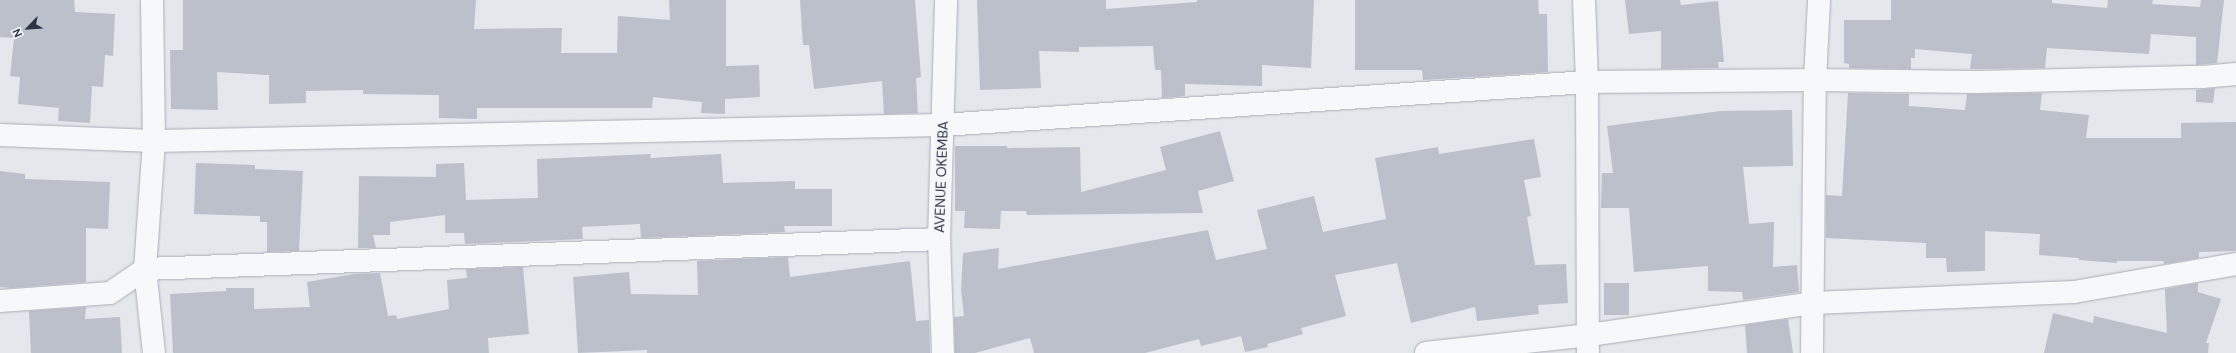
<!DOCTYPE html>
<style>
body{margin:0}
#map{position:relative;width:2236px;height:353px;overflow:hidden;background:#e4e7ec;font-family:"DM Sans",sans-serif}
div>[style]{position:absolute}
[style*='--x']{left:calc(var(--x)*1px);top:calc(var(--y)*1px);width:calc(var(--w)*1px);rotate:calc(var(--a)*1deg)}
.building>*{inset:0;background:#bbc0ca;transform-origin:0 0}
.roads{filter:drop-shadow(0 0 1px #a9aeb7) drop-shadow(0 0 1px #a9aeb7)}
.street>*{height:22px;margin:-11px;padding:0 11px;transform-origin:11px;border-radius:11px;background:#f7f8fa}
span{translate:-50% -50%;white-space:nowrap;text-align:center;line-height:1.15;-webkit-text-stroke:3.5px #f4f6f9;paint-order:stroke}
.street-label{font-size:14px;color:#2b3445}
.north{position:absolute;left:8px;top:8px;width:40px;height:40px;-webkit-text-stroke:3px #f4f6f9;paint-order:stroke;rotate:245deg;font-size:11px;font-weight:700;line-height:16px;text-align:center;color:#2b3445}
.north::after{content:'';display:block;margin:auto;width:14px;height:18px;background:#2b3445;clip-path:polygon(50% 0,100% 100%,50% 72%,0 100%)}
</style>
<div id="map">
<div class="building">
<i style="clip-path:polygon(0 0,74px 0,75px 12px,115px 14px,113px 56px,105px 55px,103px 87px,92px 86px,90px 123px,58px 121px,59px 108px,18px 104px,20px 77px,10px 76px,14px 38px,0 37px)"></i>
<i style="clip-path:polygon(183px 0,476px 0,474px 29px,562px 28px,561px 53px,617px 53px,618px 16px,670px 20px,669px 0,726px 0,726px 66px,759px 65px,760px 97px,725px 99px,725px 114px,701px 113px,702px 102px,653px 97px,652px 108px,477px 108px,477px 119px,439px 118px,439px 95px,363px 94px,363px 90px,306px 91px,306px 103px,269px 104px,269px 75px,217px 72px,218px 110px,171px 109px,170px 50px,183px 50px)"></i>
<i style="clip-path:polygon(800px 0,915px 0,921px 77px,916px 78px,918px 113px,884px 114px,882px 81px,814px 89px,809px 45px,803px 45px)"></i>
<i style="clip-path:polygon(977px 0,1106px 0,1106px 9px,1197px 2px,1197px 0,1314px 0,1311px 68px,1262px 65px,1262px 86px,1185px 84px,1185px 96px,1162px 98px,1161px 70px,1155px 70px,1153px 46px,1079px 47px,1079px 52px,1039px 51px,1041px 88px,980px 90px)"></i>
<i style="clip-path:polygon(1355px 0,1538px 0,1539px 14px,1547px 14px,1548px 72px,1423px 80px,1422px 70px,1355px 70px)"></i>
<i style="clip-path:polygon(1625px 0,1680px 0,1681px 5px,1718px 1px,1724px 62px,1718px 62px,1719px 68px,1661px 69px,1661px 31px,1629px 34px)"></i>
<i style="clip-path:polygon(1891px 0,2052px 0,2052px 3px,2107px 8px,2108px 0,2153px 0,2152px 4px,2200px 7px,2201px 0,2224px 0,2217px 63px,2196px 65px,2196px 37px,2151px 34px,2149px 54px,2047px 48px,2045px 68px,1970px 69px,1972px 54px,1915px 49px,1915px 58px,1911px 58px,1911px 69px,1849px 68px,1849px 64px,1844px 63px,1844px 20px,1891px 20px)"></i>
<i style="clip-path:polygon(2215px 88px,2213px 103px,2196px 102px,2196px 90px)"></i>
<i style="clip-path:polygon(1848px 93px,1909px 94px,1909px 106px,1965px 110px,1967px 94px,2042px 93px,2040px 110px,2089px 115px,2086px 138px,2181px 138px,2181px 123px,2236px 122px,2236px 251px,2199px 252px,2199px 258px,2164px 264px,2164px 261px,2117px 261px,2117px 263px,2079px 260px,2079px 258px,2039px 255px,2040px 234px,1985px 231px,1985px 271px,1947px 272px,1946px 258px,1926px 258px,1926px 243px,1826px 238px,1826px 195px,1842px 196px)"></i>
<i style="clip-path:polygon(1792px 110px,1793px 166px,1743px 167px,1749px 224px,1774px 222px,1773px 267px,1797px 265px,1799px 292px,1743px 300px,1742px 292px,1708px 291px,1708px 266px,1634px 272px,1629px 208px,1601px 208px,1602px 173px,1613px 173px,1607px 126px,1721px 111px)"></i>
<i style="clip-path:polygon(1220px 131px,1234px 181px,1198px 191px,1203px 213px,1027px 215px,1026px 211px,1001px 211px,1000px 229px,964px 228px,965px 211px,955px 211px,955px 146px,1007px 146px,1007px 148px,1080px 147px,1081px 192px,1166px 170px,1160px 147px)"></i>
<i style="clip-path:polygon(1534px 139px,1541px 177px,1524px 180px,1531px 216px,1527px 217px,1535px 265px,1566px 264px,1568px 303px,1538px 305px,1539px 314px,1477px 321px,1475px 307px,1411px 323px,1397px 263px,1335px 275px,1346px 316px,1301px 328px,1303px 334px,1267px 344px,1268px 347px,1245px 352px,1241px 336px,1201px 346px,1199px 339px,1145px 353px,1034px 353px,1030px 338px,975px 353px,955px 353px,954px 317px,964px 316px,961px 290px,963px 253px,999px 248px,998px 269px,1208px 230px,1216px 260px,1267px 249px,1257px 210px,1314px 196px,1323px 232px,1386px 219px,1375px 158px,1438px 147px,1439px 154px)"></i>
<i style="clip-path:polygon(651px 154px,650px 158px,721px 154px,723px 183px,795px 181px,795px 189px,832px 189px,832px 226px,784px 226px,785px 232px,641px 238px,640px 224px,582px 227px,583px 239px,465px 244px,464px 233px,445px 233px,445px 215px,390px 222px,390px 235px,373px 235px,376px 248px,358px 248px,359px 176px,436px 177px,436px 164px,464px 163px,466px 200px,538px 198px,537px 159px)"></i>
<i style="clip-path:polygon(196px 163px,255px 165px,255px 169px,303px 171px,299px 251px,267px 252px,267px 222px,260px 222px,260px 216px,194px 214px)"></i>
<i style="clip-path:polygon(0 171px,25px 174px,25px 179px,110px 182px,108px 229px,86px 228px,86px 282px,11px 288px,0 287px)"></i>
<i style="clip-path:polygon(788px 257px,790px 277px,910px 261px,916px 321px,929px 320px,930px 353px,647px 353px,647px 350px,578px 353px,573px 277px,629px 272px,631px 294px,698px 295px,697px 261px)"></i>
<i style="clip-path:polygon(523px 267px,529px 334px,488px 338px,489px 353px,173px 353px,170px 294px,226px 291px,226px 288px,254px 288px,254px 309px,310px 307px,307px 282px,354px 274px,380px 273px,388px 316px,396px 315px,397px 319px,449px 309px,447px 280px,467px 278px,466px 269px)"></i>
<i style="left:1604px;top:283px;width:25px;height:32px"></i>
<i style="clip-path:polygon(2198px 283px,2198px 292px,2221px 299px,2206px 343px,2209px 343px,2208px 353px,2044px 353px,2053px 313px,2093px 323px,2094px 316px,2167px 333px,2165px 289px)"></i>
<i style="clip-path:polygon(86px 307px,85px 319px,120px 317px,122px 353px,31px 353px,29px 311px)"></i>
<i style="clip-path:polygon(1788px 319px,1793px 353px,1747px 353px,1745px 325px)"></i>
</div>
<div class="roads">
<div class="street">
<i style="--x:152;--y:0;--w:141;--a:89.2"></i>
<i style="--x:154;--y:141;--w:128;--a:94"></i>
<i style="--x:145;--y:269;--w:84;--a:83.9"></i>
<i style="--x:1584;--y:0;--w:82;--a:87.9"></i>
<i style="--x:1587;--y:82;--w:271;--a:89.8"></i>
<i style="--x:0;--y:135;--w:154;--a:2.2"></i>
<i style="--x:154;--y:141;--w:788;--a:-1.16"></i>
<i style="--x:942;--y:125;--w:646;--a:-3.81"></i>
<i style="--x:1587;--y:82;--w:228;--a:-0.5"></i>
<i style="--x:1815;--y:80;--w:160;--a:0.7"></i>
<i style="--x:1975;--y:82;--w:227;--a:-1.3"></i>
<i style="--x:2202;--y:77;--w:34;--a:-5"></i>
<i style="--x:0;--y:301;--w:110;--a:-4.2"></i>
<i style="--x:110;--y:293;--w:42;--a:-34.4"></i>
<i style="--x:145;--y:269;--w:795;--a:-2.16"></i>
<i style="--x:943;--y:353;--w:114;--a:-92"></i>
<i style="--x:939;--y:239;--w:239;--a:-88.3"></i>
<i style="--x:1426;--y:353;--w:164;--a:-6.3"></i>
<i style="--x:1589;--y:335;--w:226;--a:-8.1"></i>
<i style="--x:1813;--y:303;--w:261;--a:-2.4"></i>
<i style="--x:2074;--y:292;--w:164;--a:-9.8"></i>
<i style="--x:1812;--y:353;--w:273;--a:-89.4"></i>
<i style="--x:1815;--y:80;--w:80;--a:-87.1"></i>
</div>
</div>
<div class="street-label">
<span style="left:941px;top:177px;rotate:-88deg">AVENUE OKEMBA</span>
</div>
<div class="north">N</div>
</div>
